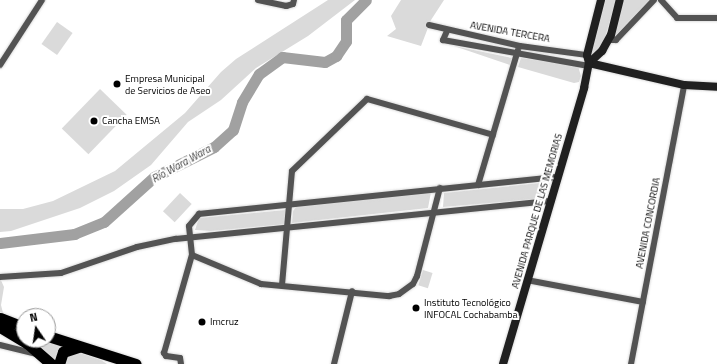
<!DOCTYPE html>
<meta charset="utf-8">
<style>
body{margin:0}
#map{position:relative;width:717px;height:364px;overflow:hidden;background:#fff;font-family:"Titillium Web",sans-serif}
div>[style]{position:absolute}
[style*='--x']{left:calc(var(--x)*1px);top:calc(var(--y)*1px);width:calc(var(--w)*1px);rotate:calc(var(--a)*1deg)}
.green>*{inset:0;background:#dadada;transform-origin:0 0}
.river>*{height:11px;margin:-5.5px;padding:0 5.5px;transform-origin:5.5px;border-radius:5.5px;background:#a1a1a1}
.roads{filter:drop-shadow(0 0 1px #dbdbdb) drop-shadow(0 0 1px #dbdbdb)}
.street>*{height:6px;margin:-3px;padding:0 3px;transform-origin:3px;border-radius:3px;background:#535353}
.secondary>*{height:8px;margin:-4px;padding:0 4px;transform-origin:4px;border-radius:4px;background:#202020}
.highway>*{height:11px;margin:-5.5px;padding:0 5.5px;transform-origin:5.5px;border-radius:5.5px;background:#000}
.dots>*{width:11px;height:11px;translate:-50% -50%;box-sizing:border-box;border:2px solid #fff;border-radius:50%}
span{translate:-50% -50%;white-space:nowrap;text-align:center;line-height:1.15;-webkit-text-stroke:4px #fff;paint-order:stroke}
.street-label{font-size:10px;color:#000}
.poi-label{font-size:10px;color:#000}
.left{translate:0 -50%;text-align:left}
.water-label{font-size:11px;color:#424242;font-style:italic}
.north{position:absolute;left:16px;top:308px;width:40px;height:40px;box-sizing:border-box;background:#fff;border:1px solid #999;border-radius:50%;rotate:347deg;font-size:11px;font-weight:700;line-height:16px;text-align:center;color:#000}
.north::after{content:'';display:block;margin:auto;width:14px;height:18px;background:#000;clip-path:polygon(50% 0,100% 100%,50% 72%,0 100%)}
</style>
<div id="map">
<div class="green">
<i style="clip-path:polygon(328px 0,355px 0,308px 36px,256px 68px,221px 100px,188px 122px,151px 165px,114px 191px,80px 208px,11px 231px,0 232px,0 209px,23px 209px,53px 201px,115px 171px,185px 113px,221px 72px,236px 59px)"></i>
<i style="clip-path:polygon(401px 0,444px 0,431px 20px,421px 46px,387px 36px,396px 29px,391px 16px)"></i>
<i style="clip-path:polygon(604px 0,616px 0,601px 51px,597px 55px,591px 53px)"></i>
<i style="clip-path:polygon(623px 0,650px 0,610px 41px)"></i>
<i style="left:57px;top:22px;width:19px;height:27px;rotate:35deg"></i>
<i style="clip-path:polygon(454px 46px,512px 58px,510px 65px)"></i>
<i style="clip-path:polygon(521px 58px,578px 66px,581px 76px,579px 82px,574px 83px,518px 67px)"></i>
<i style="left:100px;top:89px;width:37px;height:55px;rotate:44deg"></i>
<i style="clip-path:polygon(550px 182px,546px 198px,443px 207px,444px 193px)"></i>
<i style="clip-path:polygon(431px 192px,428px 208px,292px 223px,293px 211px,296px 207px)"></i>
<i style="left:180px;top:193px;width:16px;height:25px;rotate:43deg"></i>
<i style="clip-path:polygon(285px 210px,286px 224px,211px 231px,195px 230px,199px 218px)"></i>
<i style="left:423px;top:270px;width:10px;height:16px;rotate:17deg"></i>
<i style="clip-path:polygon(0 278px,4px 287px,1px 305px,3px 313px,0 312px)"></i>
<i style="clip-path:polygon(31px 340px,48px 340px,64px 346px,54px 360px)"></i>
<i style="clip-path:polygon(74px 351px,101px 360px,107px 364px,61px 364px,64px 356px)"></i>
</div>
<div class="river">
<i style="--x:0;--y:243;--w:75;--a:-6.9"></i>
<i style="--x:74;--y:234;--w:32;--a:-22"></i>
<i style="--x:104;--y:222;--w:67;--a:-42"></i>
<i style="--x:154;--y:177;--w:67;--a:-26.6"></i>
<i style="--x:214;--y:147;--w:25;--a:-42"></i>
<i style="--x:233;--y:130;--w:29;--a:-72"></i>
<i style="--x:242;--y:102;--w:33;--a:-59"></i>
<i style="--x:259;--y:74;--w:29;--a:-36"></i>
<i style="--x:282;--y:57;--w:43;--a:6.6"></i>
<i style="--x:325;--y:62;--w:13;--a:-29"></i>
<i style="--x:336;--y:56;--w:18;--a:-56"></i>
<i style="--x:346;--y:41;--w:21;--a:-90"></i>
<i style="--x:346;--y:20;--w:28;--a:-45"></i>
</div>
<div class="roads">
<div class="street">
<i style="--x:258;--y:0;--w:29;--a:12"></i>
<i style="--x:286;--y:6;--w:7;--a:-16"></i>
<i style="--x:293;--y:4;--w:4;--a:-76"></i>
<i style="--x:661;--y:0;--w:24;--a:48"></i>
<i style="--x:677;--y:18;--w:40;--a:0"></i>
<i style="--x:429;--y:25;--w:93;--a:13"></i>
<i style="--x:520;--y:46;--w:68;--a:7.7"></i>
<i style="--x:447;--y:31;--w:10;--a:114"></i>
<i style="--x:443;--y:40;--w:148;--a:10.1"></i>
<i style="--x:609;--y:40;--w:7;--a:0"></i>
<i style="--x:616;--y:40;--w:55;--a:-46.5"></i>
<i style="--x:0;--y:65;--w:77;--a:-57.1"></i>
<i style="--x:478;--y:185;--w:141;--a:-73.5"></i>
<i style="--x:192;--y:255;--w:75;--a:22.8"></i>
<i style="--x:261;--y:284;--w:129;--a:5.4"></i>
<i style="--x:389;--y:296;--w:10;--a:-11"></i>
<i style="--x:399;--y:294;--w:17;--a:-36"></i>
<i style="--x:413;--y:284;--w:9;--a:-63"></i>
<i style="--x:417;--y:276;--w:91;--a:-75.4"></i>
<i style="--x:0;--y:277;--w:61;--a:-3.8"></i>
<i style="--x:61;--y:273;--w:80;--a:-18.9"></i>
<i style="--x:137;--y:247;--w:40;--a:-12"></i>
<i style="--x:176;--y:239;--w:377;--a:-5.8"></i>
<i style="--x:527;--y:280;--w:118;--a:10.7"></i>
<i style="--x:282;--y:285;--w:114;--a:-85"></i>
<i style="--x:292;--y:171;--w:104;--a:-43.8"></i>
<i style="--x:367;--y:99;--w:131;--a:15.9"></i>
<i style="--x:0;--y:345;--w:38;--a:14"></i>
<i style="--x:181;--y:364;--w:6;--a:-99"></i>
<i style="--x:180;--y:358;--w:14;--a:-172"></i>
<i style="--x:166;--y:356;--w:4;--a:-124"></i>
<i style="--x:164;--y:353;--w:102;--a:-74.1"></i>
<i style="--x:192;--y:255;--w:29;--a:-96"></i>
<i style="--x:189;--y:226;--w:16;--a:-50"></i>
<i style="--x:199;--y:214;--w:361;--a:-5.9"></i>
<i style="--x:334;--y:364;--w:75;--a:-76.1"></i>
<i style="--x:631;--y:364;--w:284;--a:-79.2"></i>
</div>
<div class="secondary">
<i style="--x:589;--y:63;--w:98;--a:13"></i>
<i style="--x:684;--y:85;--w:33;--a:3"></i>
<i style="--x:589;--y:63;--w:18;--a:-43"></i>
<i style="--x:602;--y:51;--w:18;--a:-61"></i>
<i style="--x:611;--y:35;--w:36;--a:-76"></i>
<i style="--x:503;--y:364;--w:288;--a:-73.6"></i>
<i style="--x:584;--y:88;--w:25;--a:-79"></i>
<i style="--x:589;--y:63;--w:8;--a:-104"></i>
<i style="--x:587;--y:55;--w:57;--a:-75.7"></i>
</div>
<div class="highway">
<i style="--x:0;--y:318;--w:26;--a:21"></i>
<i style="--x:0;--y:327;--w:31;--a:31"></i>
<i style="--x:27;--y:343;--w:32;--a:41"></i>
<i style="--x:48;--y:336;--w:92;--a:17.7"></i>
<i style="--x:59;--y:364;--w:13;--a:-72"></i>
<i style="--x:63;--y:352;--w:16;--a:-18"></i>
</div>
</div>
<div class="dots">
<i style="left:117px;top:84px;background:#000"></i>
<i style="left:94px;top:121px;background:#000"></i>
<i style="left:416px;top:308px;background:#000"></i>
<i style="left:202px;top:322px;background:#000"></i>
</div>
<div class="street-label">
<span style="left:510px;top:32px;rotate:10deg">AVENIDA TERCERA</span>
<span style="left:537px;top:211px;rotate:-74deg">AVENIDA PARQUE DE LAS MEMORIAS</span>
<span style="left:648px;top:223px;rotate:-79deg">AVENIDA CONCORDIA</span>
</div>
<div class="poi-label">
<span class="left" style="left:125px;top:84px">Empresa Municipal<br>de Servicios de Aseo</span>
<span class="left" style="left:102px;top:121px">Cancha EMSA</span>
<span class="left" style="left:424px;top:308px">Instituto Tecnológico<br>INFOCAL Cochabamba</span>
<span class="left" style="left:210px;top:322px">Imcruz</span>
</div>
<div class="water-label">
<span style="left:181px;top:164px;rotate:-29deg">Río Wara Wara</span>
</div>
<div class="north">N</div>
</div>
